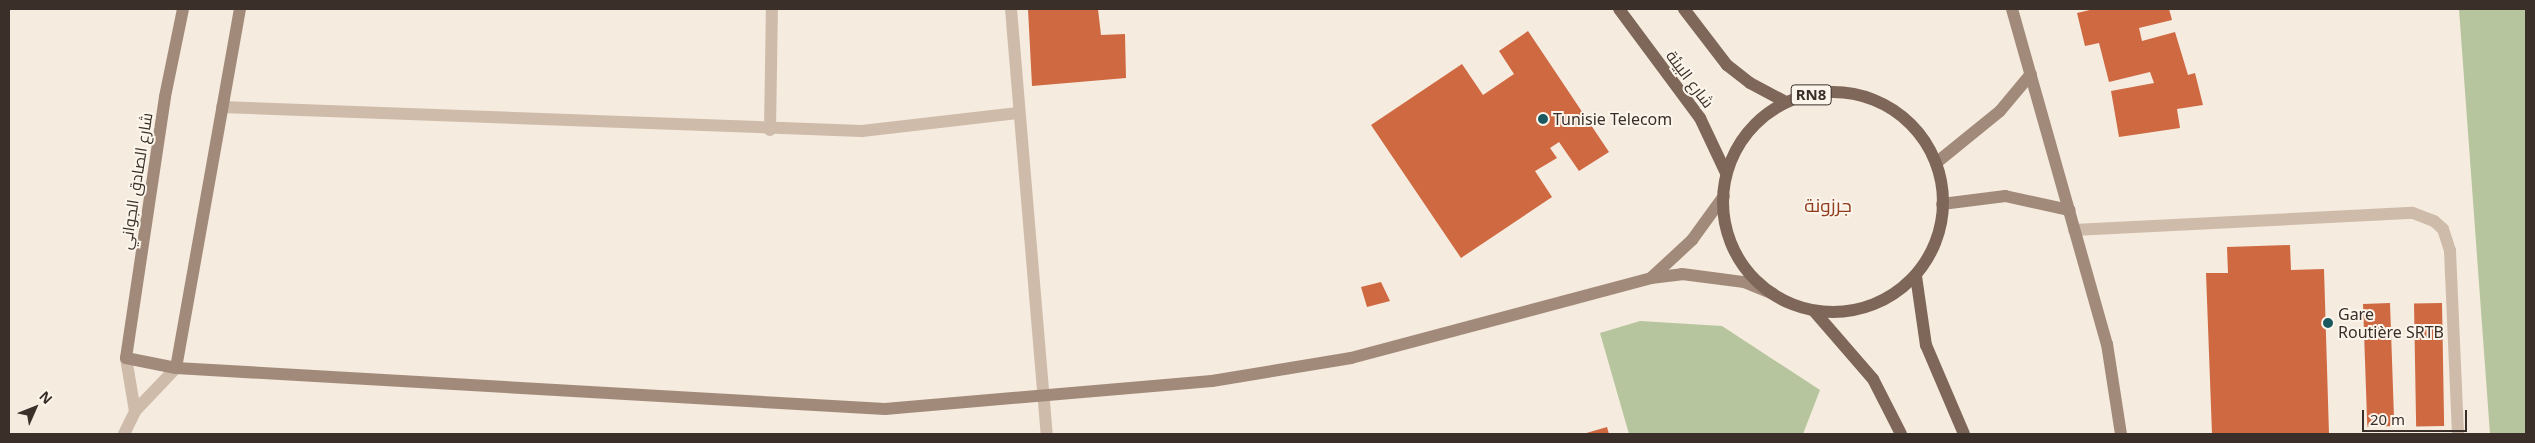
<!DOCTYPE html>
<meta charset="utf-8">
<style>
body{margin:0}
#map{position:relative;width:2535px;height:443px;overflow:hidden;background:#f5ebde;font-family:"Noto Sans",Cairo,sans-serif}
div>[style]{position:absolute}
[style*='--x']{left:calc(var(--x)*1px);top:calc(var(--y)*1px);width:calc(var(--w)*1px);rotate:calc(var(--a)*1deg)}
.green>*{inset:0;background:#b6c59d}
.building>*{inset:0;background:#cf6942;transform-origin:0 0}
.lane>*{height:12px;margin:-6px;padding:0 6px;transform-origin:6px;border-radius:6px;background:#cebba9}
.street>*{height:12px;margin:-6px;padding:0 6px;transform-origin:6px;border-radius:6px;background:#cebba9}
.secondary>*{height:12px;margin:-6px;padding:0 6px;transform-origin:6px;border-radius:6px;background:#a28a7a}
.primary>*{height:12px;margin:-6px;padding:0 6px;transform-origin:6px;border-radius:6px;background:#7e6759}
.primary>.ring{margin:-6px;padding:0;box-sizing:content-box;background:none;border:12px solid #7e6759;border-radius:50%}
.dots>*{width:14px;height:14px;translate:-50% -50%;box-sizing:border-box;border:2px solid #fbf5eb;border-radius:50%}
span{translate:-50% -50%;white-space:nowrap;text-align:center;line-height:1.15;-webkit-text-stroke:4px #fbf5eb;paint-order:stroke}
.shield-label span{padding:1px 4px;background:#fbf5eb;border:1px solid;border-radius:4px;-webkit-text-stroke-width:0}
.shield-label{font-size:15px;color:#3b2f29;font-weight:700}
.street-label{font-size:16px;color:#3b2f29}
.poi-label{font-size:16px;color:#3b2f29}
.left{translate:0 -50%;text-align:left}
.quarter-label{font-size:19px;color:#903b1c}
.frame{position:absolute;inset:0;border:10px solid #3b2f29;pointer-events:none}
.north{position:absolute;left:10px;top:383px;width:50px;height:50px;-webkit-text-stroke:4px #fbf5eb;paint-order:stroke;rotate:46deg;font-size:14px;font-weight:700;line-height:20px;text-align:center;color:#3b2f29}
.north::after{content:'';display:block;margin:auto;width:18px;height:22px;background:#3b2f29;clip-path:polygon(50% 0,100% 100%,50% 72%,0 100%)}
.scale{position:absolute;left:2362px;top:410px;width:105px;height:22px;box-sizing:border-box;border:2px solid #3b2f29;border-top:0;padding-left:6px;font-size:15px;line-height:18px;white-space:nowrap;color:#3b2f29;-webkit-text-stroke:4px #fbf5eb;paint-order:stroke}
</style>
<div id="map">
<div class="green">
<i style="clip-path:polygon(2459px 9px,2526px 9px,2526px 434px,2490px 434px)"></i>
<i style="clip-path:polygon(1640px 321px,1722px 326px,1820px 390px,1803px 434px,1629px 434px,1600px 333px)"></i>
</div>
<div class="building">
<i style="clip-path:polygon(1028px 9px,1098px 9px,1101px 35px,1125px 34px,1126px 78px,1032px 86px)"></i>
<i style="clip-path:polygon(2094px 9px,2169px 9px,2172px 20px,2139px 28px,2142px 41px,2175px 32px,2188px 75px,2195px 73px,2203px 105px,2177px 109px,2180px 128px,2119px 137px,2111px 91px,2154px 83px,2150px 72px,2109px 82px,2099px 43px,2085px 46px,2077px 13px)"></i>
<i style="clip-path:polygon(1528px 31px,1609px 152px,1579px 171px,1559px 142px,1550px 148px,1557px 158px,1535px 171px,1552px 197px,1461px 258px,1371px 125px,1462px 64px,1483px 95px,1514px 74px,1499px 51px)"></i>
<i style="clip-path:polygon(2290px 245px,2291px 270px,2324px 269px,2329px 434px,2212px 434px,2206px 273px,2228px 273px,2227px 247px)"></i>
<i style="clip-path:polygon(1381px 282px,1390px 301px,1367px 307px,1361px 287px)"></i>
<i style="left:2390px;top:303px;width:123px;height:27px;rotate:88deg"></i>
<i style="left:2442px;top:303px;width:123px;height:28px;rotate:89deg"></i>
<i style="clip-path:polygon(1607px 427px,1609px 434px,1583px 434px)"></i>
</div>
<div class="lane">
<i style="--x:2074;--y:230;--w:339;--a:-2.9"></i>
<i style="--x:2413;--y:213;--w:22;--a:21"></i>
<i style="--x:2434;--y:221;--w:12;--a:42"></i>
<i style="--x:2443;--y:229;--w:23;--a:72"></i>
<i style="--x:2450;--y:251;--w:183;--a:87.5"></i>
<i style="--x:126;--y:358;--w:54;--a:80.4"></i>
<i style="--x:124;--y:434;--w:25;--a:-64"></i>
<i style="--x:135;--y:411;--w:59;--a:-46.4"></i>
</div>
<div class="street">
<i style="--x:1011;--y:9;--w:427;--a:85.2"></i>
<i style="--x:222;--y:107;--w:640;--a:2.15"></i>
<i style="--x:862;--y:131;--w:157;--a:-6.6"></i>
<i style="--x:770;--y:130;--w:121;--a:-89.1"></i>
</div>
<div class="secondary">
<i style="--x:183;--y:9;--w:90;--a:101.6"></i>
<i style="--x:165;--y:97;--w:264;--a:98.5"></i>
<i style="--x:126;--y:358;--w:51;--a:11.3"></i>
<i style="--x:176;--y:368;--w:710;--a:3.31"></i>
<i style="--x:885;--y:409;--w:328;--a:-4.9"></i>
<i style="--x:1212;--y:381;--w:141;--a:-9.4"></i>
<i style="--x:1351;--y:358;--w:310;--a:-14.9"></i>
<i style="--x:1651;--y:278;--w:31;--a:-7"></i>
<i style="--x:1682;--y:274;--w:63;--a:7.4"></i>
<i style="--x:1744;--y:282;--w:31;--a:22"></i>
<i style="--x:2012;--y:9;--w:348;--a:74.2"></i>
<i style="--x:2107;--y:344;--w:91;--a:81.2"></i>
<i style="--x:1936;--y:163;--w:82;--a:-39.1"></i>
<i style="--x:2000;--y:111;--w:48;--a:-50"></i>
<i style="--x:1942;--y:204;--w:64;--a:-7.2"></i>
<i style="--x:2005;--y:196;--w:66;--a:12.3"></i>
<i style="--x:1651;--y:278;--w:56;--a:-42.8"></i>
<i style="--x:1692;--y:240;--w:54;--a:-54"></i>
<i style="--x:176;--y:368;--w:365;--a:-79.9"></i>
</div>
<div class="primary">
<i style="--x:1619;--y:9;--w:136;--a:53.4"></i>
<i style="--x:1700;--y:118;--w:61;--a:64.7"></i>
<i style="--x:1684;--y:9;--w:71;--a:52.5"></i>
<i style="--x:1727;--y:65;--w:29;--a:38"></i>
<i style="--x:1750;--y:83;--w:38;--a:28"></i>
<i class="ring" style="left:1723px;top:92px;width:208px;height:208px"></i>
<i style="--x:1916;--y:276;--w:70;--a:81.8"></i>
<i style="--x:1926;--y:345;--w:97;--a:66.9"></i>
<i style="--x:1814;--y:311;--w:90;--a:49.1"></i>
<i style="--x:1873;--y:379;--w:62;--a:63"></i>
</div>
<div class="dots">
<i style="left:1543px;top:119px;background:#1b5960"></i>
<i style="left:2328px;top:323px;background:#1b5960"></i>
</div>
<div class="shield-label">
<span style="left:1811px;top:95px">RN8</span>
</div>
<div class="street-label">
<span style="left:1690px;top:79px;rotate:53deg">شارع البيئة</span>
<span style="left:136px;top:181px;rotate:-81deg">شارع الصادق الجواني</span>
</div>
<div class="poi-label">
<span class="left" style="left:1553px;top:119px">Tunisie Telecom</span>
<span class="left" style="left:2338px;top:323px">Gare<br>Routière SRTB</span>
</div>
<div class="quarter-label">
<span style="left:1828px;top:206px">جرزونة</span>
</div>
<div class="frame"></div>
<div class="north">N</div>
<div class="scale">20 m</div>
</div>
